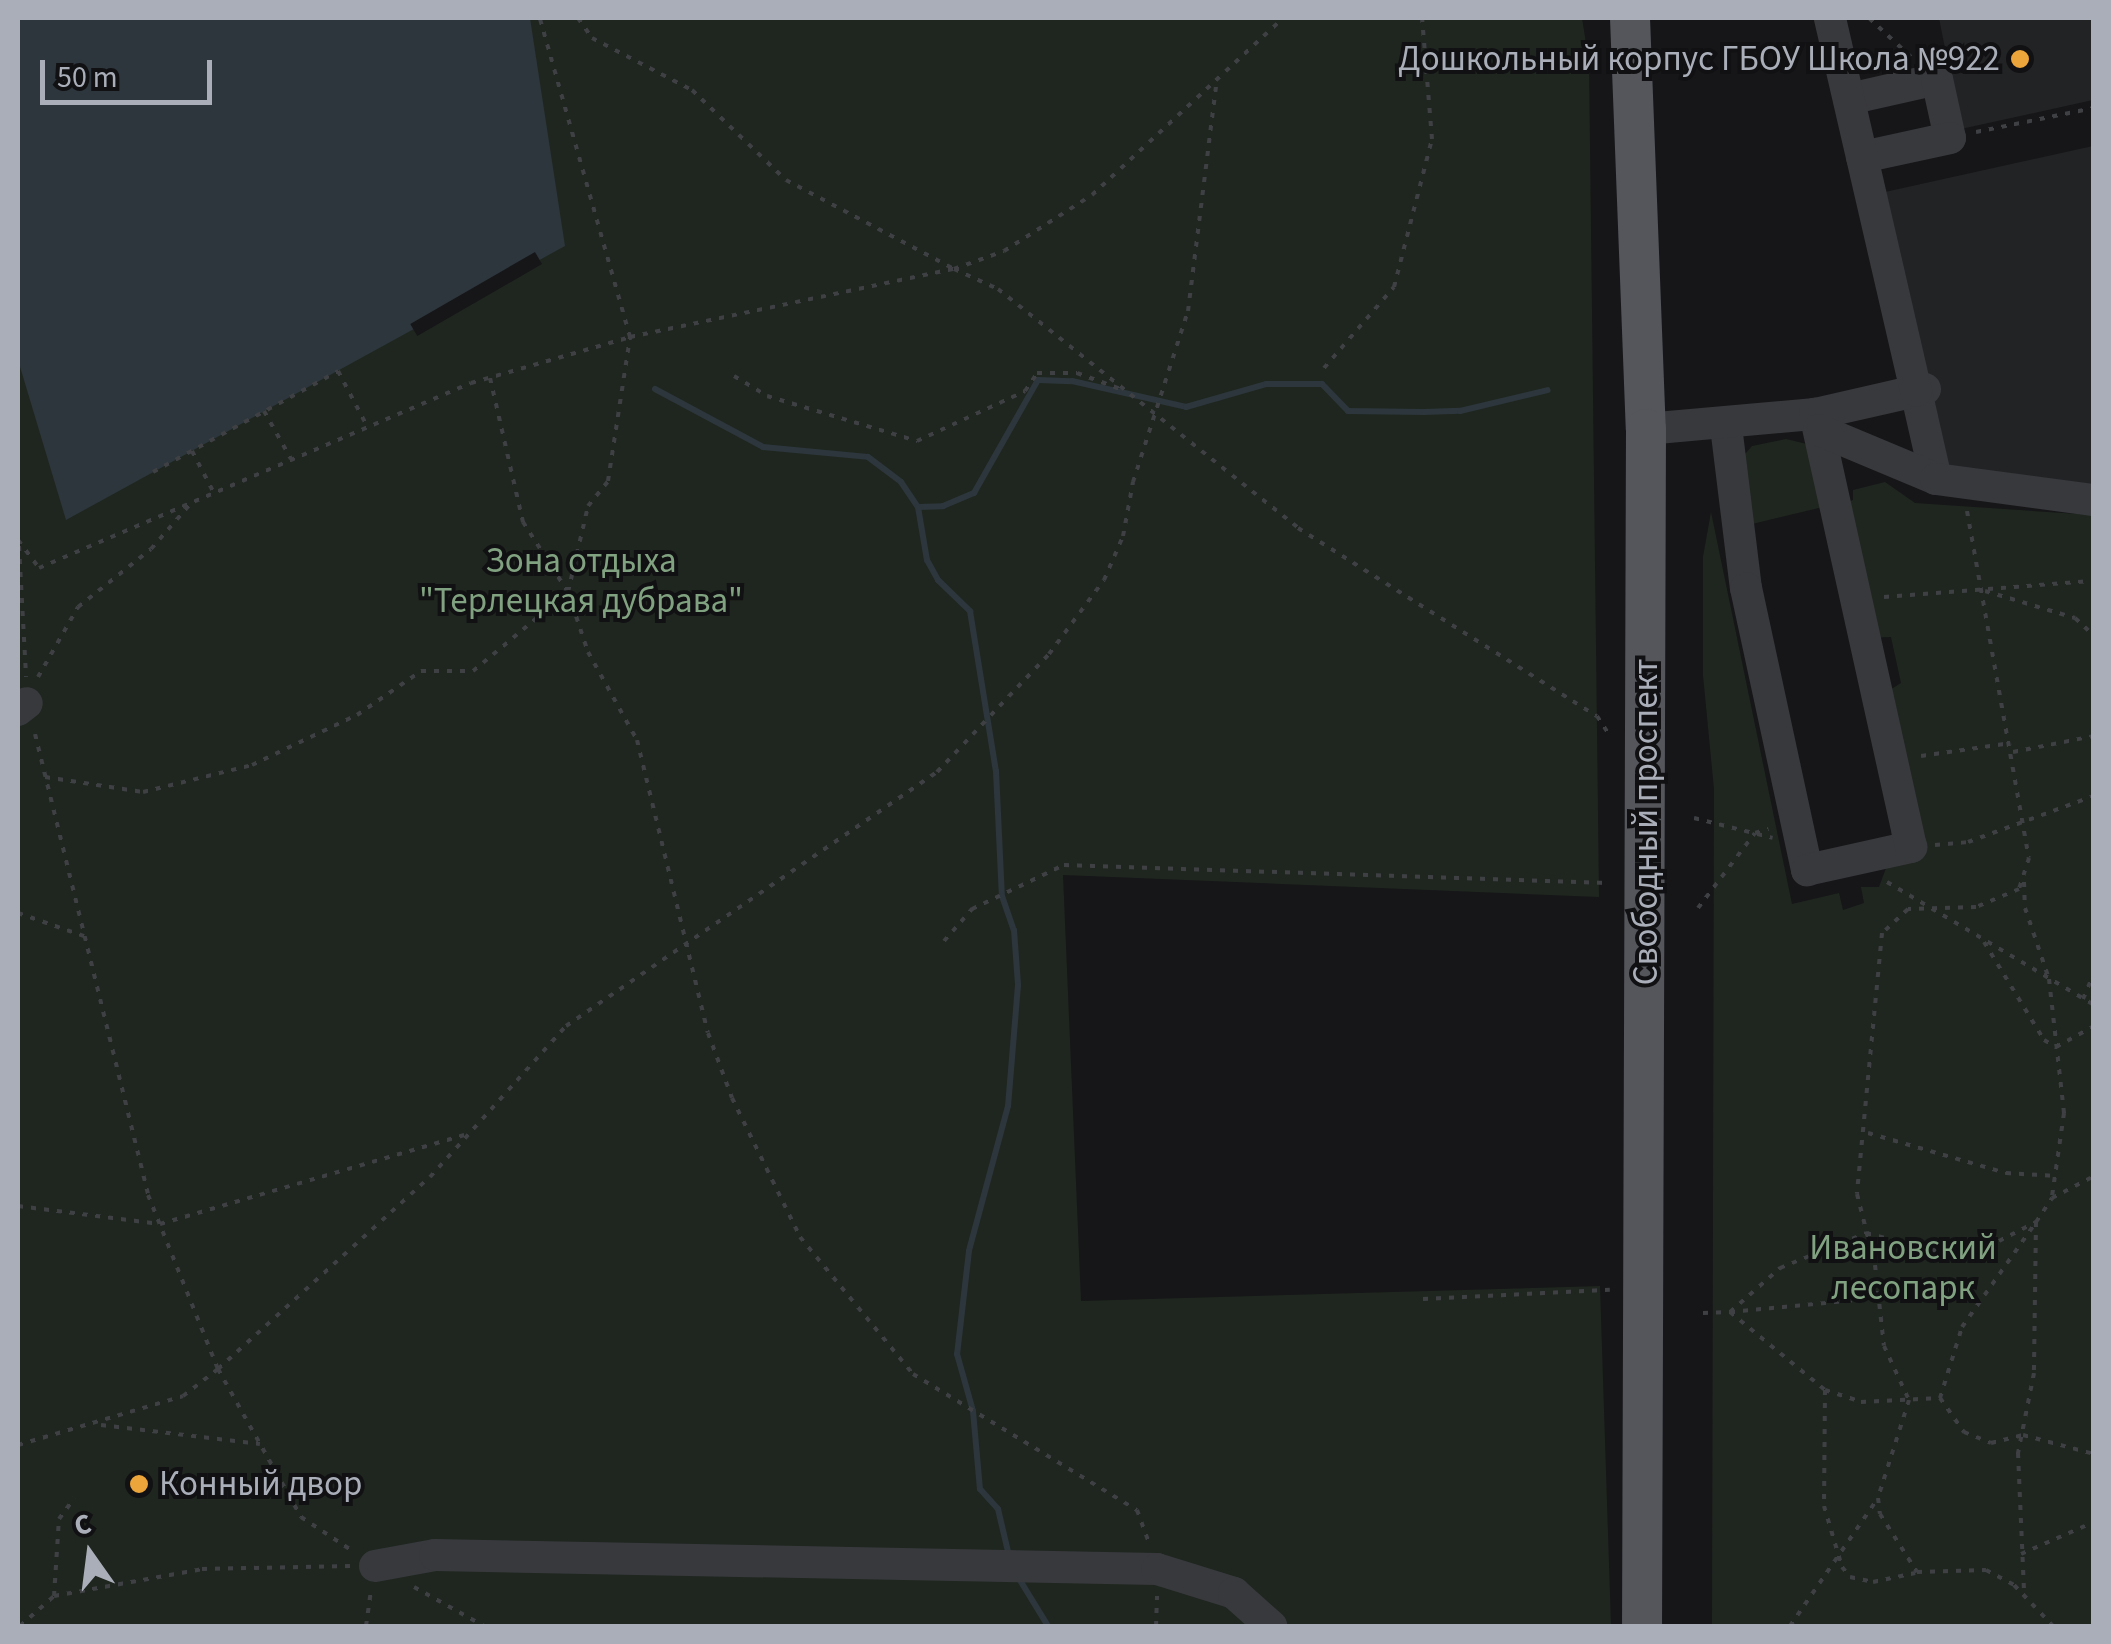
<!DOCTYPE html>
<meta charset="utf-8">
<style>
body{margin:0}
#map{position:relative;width:2111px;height:1644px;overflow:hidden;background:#161618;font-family:"Source Sans 3",sans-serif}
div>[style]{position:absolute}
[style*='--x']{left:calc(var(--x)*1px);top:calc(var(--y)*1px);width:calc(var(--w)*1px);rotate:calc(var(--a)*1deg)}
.built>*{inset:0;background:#222325}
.green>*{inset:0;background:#1f261f}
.water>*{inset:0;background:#2d363c}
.pier>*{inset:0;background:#161618;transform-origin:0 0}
.stream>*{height:6px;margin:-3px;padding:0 3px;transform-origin:3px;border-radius:3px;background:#2d363c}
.path>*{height:4px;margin-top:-2px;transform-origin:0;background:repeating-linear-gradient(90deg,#3e4044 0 5px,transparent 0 13px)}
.minor>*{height:32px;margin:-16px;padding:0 16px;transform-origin:16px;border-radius:16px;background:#38393d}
.major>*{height:40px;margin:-20px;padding:0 20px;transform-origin:20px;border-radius:20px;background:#54565c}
.dots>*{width:28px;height:28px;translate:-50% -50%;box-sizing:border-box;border:5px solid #111113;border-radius:50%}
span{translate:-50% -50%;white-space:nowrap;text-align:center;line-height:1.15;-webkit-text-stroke:8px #111113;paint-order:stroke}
.poi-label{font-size:35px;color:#a9aeb8}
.right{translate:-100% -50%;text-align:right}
.left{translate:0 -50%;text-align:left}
.park-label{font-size:35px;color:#81a281}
.street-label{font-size:35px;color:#a9aeb8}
.frame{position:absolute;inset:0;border:20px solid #a9aeb8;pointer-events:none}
.north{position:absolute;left:40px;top:1504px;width:100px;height:100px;-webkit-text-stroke:8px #111113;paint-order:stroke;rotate:346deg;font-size:28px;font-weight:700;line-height:40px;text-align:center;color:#a9aeb8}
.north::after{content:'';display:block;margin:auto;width:35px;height:45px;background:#a9aeb8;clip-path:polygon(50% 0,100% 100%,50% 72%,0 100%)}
.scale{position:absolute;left:40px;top:60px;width:172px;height:45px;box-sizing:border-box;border:5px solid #a9aeb8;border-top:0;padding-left:12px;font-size:30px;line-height:35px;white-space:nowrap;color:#a9aeb8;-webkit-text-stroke:8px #111113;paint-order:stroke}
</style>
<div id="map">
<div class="built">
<i style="clip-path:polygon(1939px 18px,2093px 18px,2093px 100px,1961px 129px)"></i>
<i style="clip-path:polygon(2093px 146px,2093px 491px,1945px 466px,1885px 192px)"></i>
</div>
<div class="green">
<i style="clip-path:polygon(18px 18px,1582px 18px,1589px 62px,1599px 897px,1063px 875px,1081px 1301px,1600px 1286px,1611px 1626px,18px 1626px)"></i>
<i style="clip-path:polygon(1786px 439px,1811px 445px,1823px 507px,1748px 525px,1738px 462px,1752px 446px)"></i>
<i style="clip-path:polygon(1885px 482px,1915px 503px,2093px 515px,2093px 1626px,1712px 1626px,1714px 789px,1703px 675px,1703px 557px,1711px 512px,1792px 904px,1839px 893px,1843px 910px,1864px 903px,1861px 887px,1879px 887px,1893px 849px,1877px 698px,1901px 683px,1891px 637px,1864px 638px,1845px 503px,1853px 500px,1853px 490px)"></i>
</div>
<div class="water">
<i style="clip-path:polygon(18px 18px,530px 18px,565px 246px,66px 520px,18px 360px)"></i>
</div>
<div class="pier">
<i style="left:535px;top:252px;width:14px;height:144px;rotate:60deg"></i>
</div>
<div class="stream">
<i style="--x:655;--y:389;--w:123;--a:28.2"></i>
<i style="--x:763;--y:447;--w:105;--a:5.4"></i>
<i style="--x:868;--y:457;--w:41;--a:37.1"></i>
<i style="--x:901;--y:482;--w:30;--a:56"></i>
<i style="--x:918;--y:507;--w:25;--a:-2"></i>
<i style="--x:943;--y:506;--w:34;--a:-23"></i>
<i style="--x:974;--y:493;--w:130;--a:-60.5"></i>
<i style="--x:1038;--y:380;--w:34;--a:2"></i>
<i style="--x:1072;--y:381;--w:117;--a:12.8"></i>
<i style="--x:1186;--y:407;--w:83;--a:-16"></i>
<i style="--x:1266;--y:384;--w:56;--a:0"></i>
<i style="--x:1322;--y:384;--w:37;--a:46"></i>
<i style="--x:1348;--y:411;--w:76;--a:0.8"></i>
<i style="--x:1424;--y:412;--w:36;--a:-2"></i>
<i style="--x:1460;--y:411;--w:90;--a:-13.4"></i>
<i style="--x:918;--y:507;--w:54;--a:80.4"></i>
<i style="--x:927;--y:560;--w:23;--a:61"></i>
<i style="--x:938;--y:580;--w:45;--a:44.1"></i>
<i style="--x:970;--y:611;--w:162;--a:80.8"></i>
<i style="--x:996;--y:771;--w:125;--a:87.3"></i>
<i style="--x:1002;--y:896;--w:36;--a:71"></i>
<i style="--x:1014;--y:930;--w:55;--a:85.8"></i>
<i style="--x:1018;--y:985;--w:121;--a:94.7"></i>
<i style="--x:1008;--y:1106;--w:150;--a:105.1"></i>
<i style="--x:969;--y:1251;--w:104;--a:96.6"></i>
<i style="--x:957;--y:1354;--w:59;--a:74.3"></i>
<i style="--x:973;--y:1411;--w:78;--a:84.9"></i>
<i style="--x:980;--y:1489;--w:27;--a:48"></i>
<i style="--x:998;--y:1509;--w:48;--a:76.8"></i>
<i style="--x:1018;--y:1577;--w:57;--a:58.5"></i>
</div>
<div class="path">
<i style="--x:578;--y:18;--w:24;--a:55"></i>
<i style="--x:592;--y:38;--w:113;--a:27.5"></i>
<i style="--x:692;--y:90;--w:130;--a:43.8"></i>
<i style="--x:786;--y:180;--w:190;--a:27.9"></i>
<i style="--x:954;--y:269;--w:53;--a:-19.8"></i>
<i style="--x:1004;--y:251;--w:104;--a:-32.5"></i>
<i style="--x:1092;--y:195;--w:260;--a:-42.8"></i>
<i style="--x:1869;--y:18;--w:57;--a:42.9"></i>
<i style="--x:1976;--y:132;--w:120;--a:-11.5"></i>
<i style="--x:1324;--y:368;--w:107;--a:-49.2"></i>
<i style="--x:1394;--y:287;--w:153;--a:-75.6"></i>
<i style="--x:1432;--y:139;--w:121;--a:-94.7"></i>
<i style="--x:734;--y:376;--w:39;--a:31"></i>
<i style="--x:767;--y:396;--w:157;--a:16.7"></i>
<i style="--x:917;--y:441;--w:119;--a:-24.8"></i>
<i style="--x:1025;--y:391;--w:22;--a:-56"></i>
<i style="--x:1037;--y:373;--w:40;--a:0"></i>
<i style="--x:1077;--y:373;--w:49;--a:20.3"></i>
<i style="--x:490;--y:378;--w:148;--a:77.1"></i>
<i style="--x:523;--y:522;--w:83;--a:57.3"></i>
<i style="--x:568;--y:592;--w:63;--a:71.6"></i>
<i style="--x:588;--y:652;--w:101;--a:60.9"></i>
<i style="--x:637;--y:740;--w:301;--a:76.4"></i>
<i style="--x:708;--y:1033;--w:69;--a:69.7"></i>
<i style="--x:732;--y:1098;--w:155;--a:63.9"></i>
<i style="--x:800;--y:1237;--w:178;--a:50.5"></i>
<i style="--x:913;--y:1374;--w:262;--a:31.3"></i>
<i style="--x:1137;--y:1510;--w:35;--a:70"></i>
<i style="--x:264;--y:411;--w:55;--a:60.6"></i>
<i style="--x:192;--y:451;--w:47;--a:62.4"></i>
<i style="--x:153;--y:472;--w:211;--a:-28.6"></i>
<i style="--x:338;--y:371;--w:64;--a:62.2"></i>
<i style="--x:1967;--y:511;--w:352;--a:79.9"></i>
<i style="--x:2029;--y:858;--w:33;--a:108"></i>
<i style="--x:2019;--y:889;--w:47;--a:157.3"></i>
<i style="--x:1976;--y:907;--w:68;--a:178.3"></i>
<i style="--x:1908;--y:909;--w:35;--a:137"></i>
<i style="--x:1882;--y:933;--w:262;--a:95.5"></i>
<i style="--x:1857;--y:1194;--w:73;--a:75.8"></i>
<i style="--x:1875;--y:1265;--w:81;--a:83.7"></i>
<i style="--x:1884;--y:1346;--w:60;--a:65.2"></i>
<i style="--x:1909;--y:1400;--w:103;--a:107.6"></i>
<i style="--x:1878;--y:1498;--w:16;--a:83"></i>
<i style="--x:1880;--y:1514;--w:69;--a:57.5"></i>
<i style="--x:1917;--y:1572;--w:69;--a:-1.7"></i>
<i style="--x:1986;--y:1570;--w:32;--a:28"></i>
<i style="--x:2014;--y:1585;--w:57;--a:46.4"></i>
<i style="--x:18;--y:540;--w:35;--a:53"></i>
<i style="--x:39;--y:568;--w:470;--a:-23.2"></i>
<i style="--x:471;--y:383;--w:166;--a:-16.1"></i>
<i style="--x:630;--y:337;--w:331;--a:-105.8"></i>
<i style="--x:19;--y:546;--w:131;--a:86.9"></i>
<i style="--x:1985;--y:591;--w:94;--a:16.7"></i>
<i style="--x:2075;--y:618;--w:26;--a:43"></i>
<i style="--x:1884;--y:597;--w:211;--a:-4.4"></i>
<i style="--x:38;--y:677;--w:81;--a:-60.3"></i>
<i style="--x:78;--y:607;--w:93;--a:-38.5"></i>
<i style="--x:151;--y:549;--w:62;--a:-48.9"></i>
<i style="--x:35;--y:734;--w:475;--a:76.2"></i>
<i style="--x:148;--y:1195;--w:188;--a:68.1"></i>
<i style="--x:218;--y:1369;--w:170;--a:60.7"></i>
<i style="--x:301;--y:1517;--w:64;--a:33.4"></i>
<i style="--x:2013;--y:752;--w:83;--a:-11.2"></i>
<i style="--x:1921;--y:756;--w:91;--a:-8.2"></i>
<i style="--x:45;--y:777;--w:99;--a:8.7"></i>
<i style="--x:143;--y:792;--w:112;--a:-13.9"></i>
<i style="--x:252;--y:765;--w:116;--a:-25.5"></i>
<i style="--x:357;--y:715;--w:78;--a:-34.5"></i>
<i style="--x:421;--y:671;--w:52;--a:0"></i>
<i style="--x:473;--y:671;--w:124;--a:-39.7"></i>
<i style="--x:568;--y:592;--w:88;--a:-76.9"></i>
<i style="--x:588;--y:506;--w:32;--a:-51"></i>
<i style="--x:608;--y:481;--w:146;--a:-81.3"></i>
<i style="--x:630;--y:337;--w:331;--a:-11.9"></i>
<i style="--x:954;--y:269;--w:48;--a:24.4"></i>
<i style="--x:998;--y:289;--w:384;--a:38.5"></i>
<i style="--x:1298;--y:528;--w:353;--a:32.2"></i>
<i style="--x:1597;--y:716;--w:20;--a:57"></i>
<i style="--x:1694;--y:818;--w:81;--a:14.2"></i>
<i style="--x:1935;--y:845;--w:33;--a:-5"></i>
<i style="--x:1968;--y:842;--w:134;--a:-20.1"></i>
<i style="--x:1887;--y:882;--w:241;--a:30.7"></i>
<i style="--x:2024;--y:882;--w:26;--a:88"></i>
<i style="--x:2025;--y:908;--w:75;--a:71.3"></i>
<i style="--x:2049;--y:979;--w:135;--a:83.6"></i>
<i style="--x:2064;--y:1113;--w:84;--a:98.2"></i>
<i style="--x:1698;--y:908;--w:94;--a:-52.8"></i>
<i style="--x:1755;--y:833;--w:14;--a:-17"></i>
<i style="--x:18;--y:913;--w:70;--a:19.2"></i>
<i style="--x:944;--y:941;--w:43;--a:-48.8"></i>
<i style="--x:972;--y:909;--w:102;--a:-25.6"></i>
<i style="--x:1064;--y:865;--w:544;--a:1.9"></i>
<i style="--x:1984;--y:942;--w:115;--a:58.5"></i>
<i style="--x:2044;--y:1040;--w:14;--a:30"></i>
<i style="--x:2056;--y:1047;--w:43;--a:-28.9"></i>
<i style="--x:2083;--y:999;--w:28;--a:-67"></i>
<i style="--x:1868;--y:1133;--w:144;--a:16.2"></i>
<i style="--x:2006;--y:1173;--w:51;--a:3.4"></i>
<i style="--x:18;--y:1206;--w:143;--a:7.2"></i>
<i style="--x:160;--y:1224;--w:317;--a:-16.3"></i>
<i style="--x:1423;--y:1299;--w:187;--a:-2.8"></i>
<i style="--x:1730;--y:1312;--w:123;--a:39.4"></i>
<i style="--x:1825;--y:1390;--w:38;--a:18"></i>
<i style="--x:1861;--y:1402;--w:79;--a:-2.9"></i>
<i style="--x:1940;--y:1398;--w:42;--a:54.8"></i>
<i style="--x:1964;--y:1432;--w:29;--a:22"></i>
<i style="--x:1991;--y:1443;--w:33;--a:-14"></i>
<i style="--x:2023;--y:1435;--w:73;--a:15"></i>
<i style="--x:1730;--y:1312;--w:150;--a:-5.4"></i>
<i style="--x:1703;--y:1313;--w:27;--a:-2"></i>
<i style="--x:1730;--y:1312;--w:67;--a:-41.3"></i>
<i style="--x:1780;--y:1268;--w:93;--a:-22.1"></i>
<i style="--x:1866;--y:1233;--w:67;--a:14.7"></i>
<i style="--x:1931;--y:1250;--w:35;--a:3"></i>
<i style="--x:1966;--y:1252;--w:35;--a:-18"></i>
<i style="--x:1999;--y:1241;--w:42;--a:-27.2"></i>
<i style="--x:2036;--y:1222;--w:29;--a:-56"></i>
<i style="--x:2052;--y:1198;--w:47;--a:-27.6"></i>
<i style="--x:1825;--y:1390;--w:116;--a:90.5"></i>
<i style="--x:1824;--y:1506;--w:64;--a:73.6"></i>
<i style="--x:1842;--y:1567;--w:13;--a:51"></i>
<i style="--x:1850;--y:1577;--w:24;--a:12"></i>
<i style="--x:1873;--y:1582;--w:43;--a:-12.1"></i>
<i style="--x:1940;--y:1398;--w:74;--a:-72.8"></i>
<i style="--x:1962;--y:1327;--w:128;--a:-54.8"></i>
<i style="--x:2036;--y:1222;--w:151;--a:90.8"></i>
<i style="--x:2034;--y:1373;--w:82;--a:101.3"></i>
<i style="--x:2018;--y:1453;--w:140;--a:87.5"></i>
<i style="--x:101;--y:1425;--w:160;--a:6.8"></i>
<i style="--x:18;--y:1445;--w:172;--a:-16.5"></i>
<i style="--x:183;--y:1396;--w:44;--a:-37.6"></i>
<i style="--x:218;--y:1369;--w:286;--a:-42.2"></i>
<i style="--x:430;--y:1177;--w:203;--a:-48"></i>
<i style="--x:566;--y:1026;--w:450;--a:-34.4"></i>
<i style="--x:937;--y:772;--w:163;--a:-46.5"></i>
<i style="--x:1049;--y:654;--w:92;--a:-53.4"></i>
<i style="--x:1104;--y:580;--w:48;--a:-66.6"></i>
<i style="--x:1123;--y:536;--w:55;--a:-79.5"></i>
<i style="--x:1133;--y:482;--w:180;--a:-72.2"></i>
<i style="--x:1188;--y:311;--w:234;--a:-82.9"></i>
<i style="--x:2021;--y:1554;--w:80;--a:-23.7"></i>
<i style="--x:414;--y:1587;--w:80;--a:29.1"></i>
<i style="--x:54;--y:1596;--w:77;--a:-86.3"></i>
<i style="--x:59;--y:1519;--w:26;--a:-54"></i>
<i style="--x:20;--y:1626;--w:45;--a:-41.4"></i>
<i style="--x:54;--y:1596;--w:150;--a:-10.3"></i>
<i style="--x:202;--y:1569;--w:148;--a:-1.2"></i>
<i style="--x:366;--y:1626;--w:36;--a:-82"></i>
<i style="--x:1156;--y:1626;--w:30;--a:-88"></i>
<i style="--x:1790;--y:1626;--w:155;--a:-55.5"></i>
</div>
<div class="minor">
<i style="--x:1849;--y:99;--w:90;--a:-12.8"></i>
<i style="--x:1937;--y:79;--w:60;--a:77.6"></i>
<i style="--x:1950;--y:138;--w:90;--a:167.8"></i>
<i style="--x:1925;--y:389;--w:9;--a:167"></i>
<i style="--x:1916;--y:391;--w:90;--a:77.2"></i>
<i style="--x:1726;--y:426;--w:163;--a:83"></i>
<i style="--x:1746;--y:588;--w:289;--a:77.8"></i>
<i style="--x:1807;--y:870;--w:107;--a:-12.5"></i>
<i style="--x:1911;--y:847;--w:444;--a:-102.5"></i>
<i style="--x:1646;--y:429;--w:170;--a:-5.1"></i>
<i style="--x:1815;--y:414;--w:104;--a:-12.8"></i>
<i style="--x:1916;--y:391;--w:383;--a:-103"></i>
<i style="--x:1819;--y:430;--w:127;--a:22.7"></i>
<i style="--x:1936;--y:479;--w:159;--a:7.6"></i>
<i style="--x:18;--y:710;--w:11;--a:-38"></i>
<i style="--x:375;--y:1566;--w:61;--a:-10.4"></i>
<i style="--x:435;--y:1555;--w:722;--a:1.11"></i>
<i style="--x:1157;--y:1569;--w:81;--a:17.3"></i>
<i style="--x:1234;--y:1593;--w:50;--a:41.7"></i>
</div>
<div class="major">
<i style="--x:1630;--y:18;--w:411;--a:87.8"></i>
<i style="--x:1646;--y:429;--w:1197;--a:90.19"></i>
</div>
<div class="dots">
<i style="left:2020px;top:59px;background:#eca53b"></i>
<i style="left:139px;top:1484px;background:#eca53b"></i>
</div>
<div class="poi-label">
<span class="right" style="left:2000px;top:59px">Дошкольный корпус ГБОУ Школа №922</span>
<span class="left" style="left:159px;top:1484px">Конный двор</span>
</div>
<div class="park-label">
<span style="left:581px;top:581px">Зона отдыха<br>"Терлецкая дубрава"</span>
<span style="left:1903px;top:1268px">Ивановский<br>лесопарк</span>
</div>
<div class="street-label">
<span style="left:1646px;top:822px;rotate:-90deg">Свободный проспект</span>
</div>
<div class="frame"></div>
<div class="north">С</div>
<div class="scale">50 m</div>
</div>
